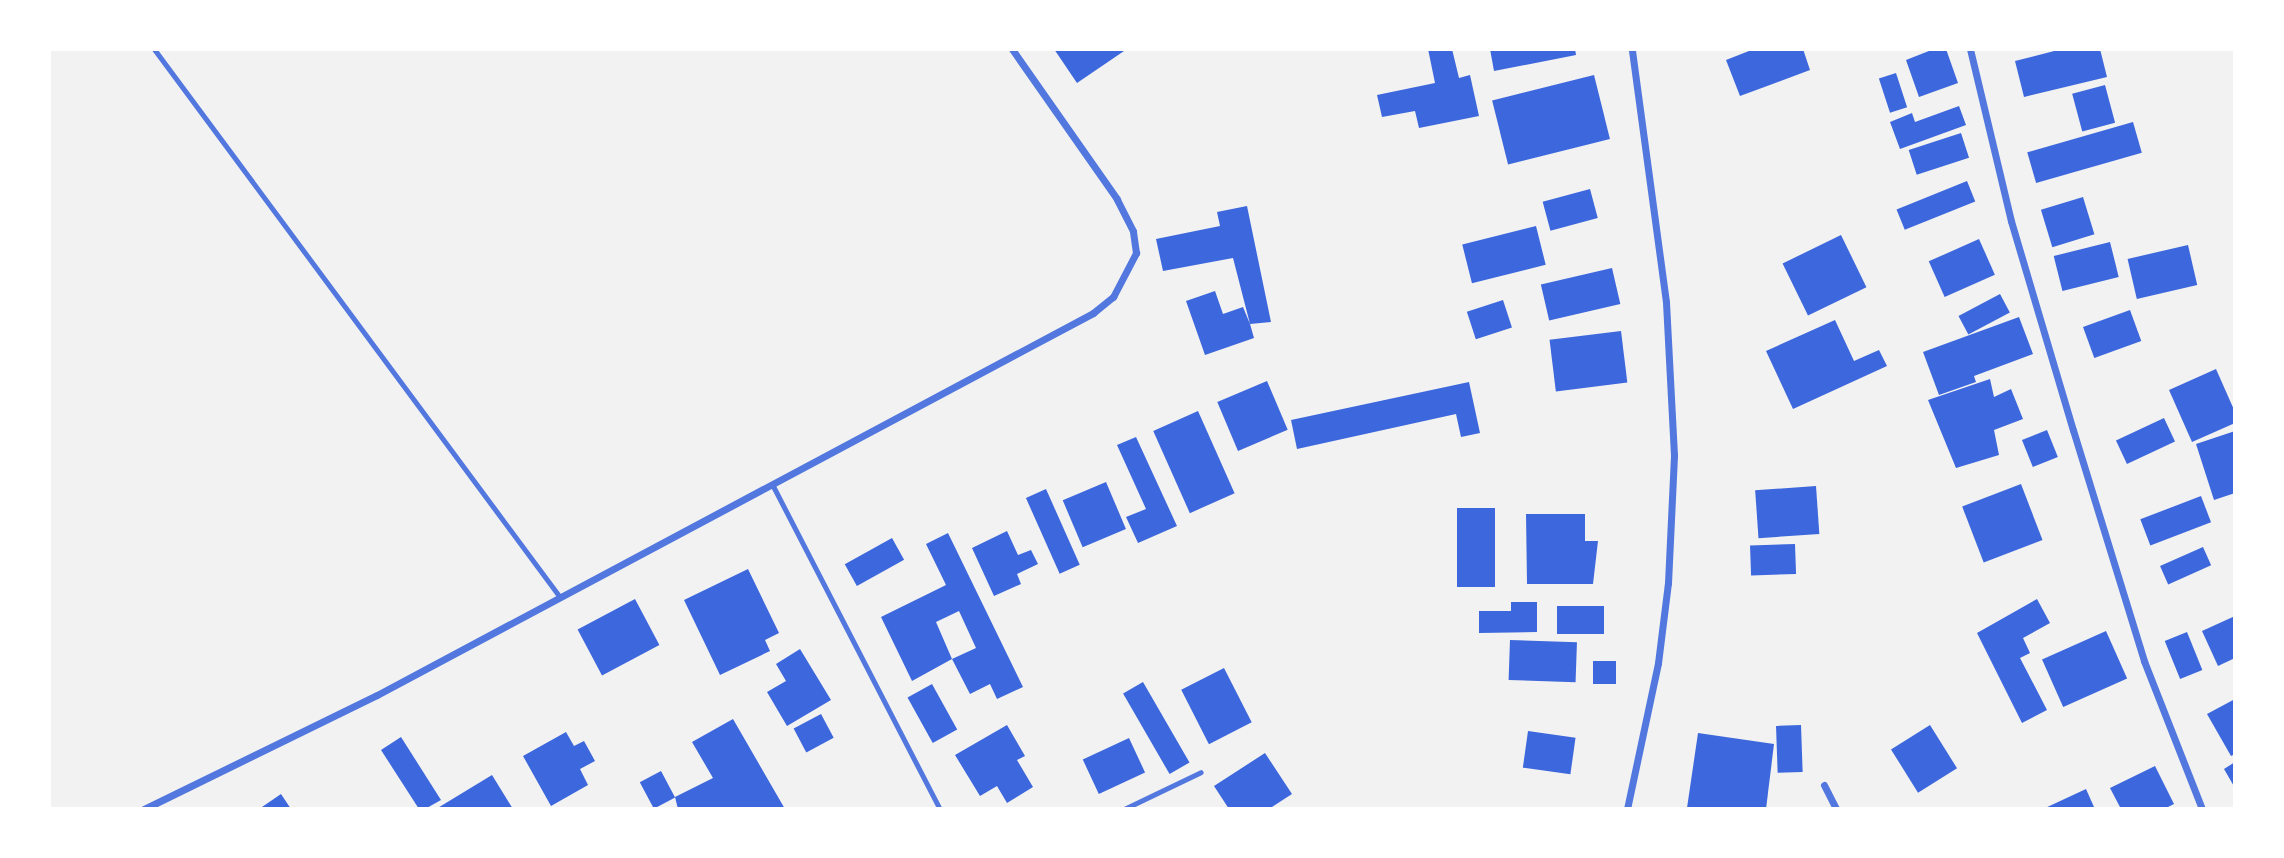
<!DOCTYPE html>
<style>
body{margin:0}
#map{position:relative;width:2284px;height:858px;overflow:hidden;background:#f2f2f2;font-family:"DM Sans",sans-serif}
div>[style]{position:absolute}
[style*='--x']{left:calc(var(--x)*1px);top:calc(var(--y)*1px);width:calc(var(--w)*1px);rotate:calc(var(--a)*1deg)}
.building>*{inset:0;background:#3d67dc;transform-origin:0 0}
.service>*{height:5px;margin:-2.5px;padding:0 2.5px;transform-origin:2.5px;border-radius:2.5px;background:#5277de}
.minor>*{height:7px;margin:-3.5px;padding:0 3.5px;transform-origin:3.5px;border-radius:3.5px;background:#5277de}
span{translate:-50% -50%;white-space:nowrap;text-align:center;line-height:1.15;-webkit-text-stroke:7px #fff;paint-order:stroke}
.frame{position:absolute;inset:0;border:51px solid #fff;pointer-events:none}
</style>
<div id="map">
<div class="building">
<i style="clip-path:polygon(1054px 49px,1127px 49px,1077px 83px)"></i>
<i style="clip-path:polygon(1428px 49px,1452px 49px,1459px 78px,1470px 75px,1479px 116px,1419px 128px,1415px 111px,1382px 117px,1377px 95px,1435px 83px)"></i>
<i style="clip-path:polygon(1490px 49px,1575px 49px,1576px 55px,1494px 71px)"></i>
<i style="clip-path:polygon(1754px 49px,1803px 49px,1810px 70px,1740px 96px,1726px 60px)"></i>
<i style="clip-path:polygon(1934px 49px,1946px 49px,1958px 83px,1919px 97px,1906px 60px)"></i>
<i style="clip-path:polygon(2062px 49px,2100px 49px,2107px 77px,2024px 97px,2015px 61px)"></i>
<i style="left:1896px;top:73px;width:36px;height:18px;rotate:72deg"></i>
<i style="left:1594px;top:75px;width:66px;height:105px;rotate:76deg"></i>
<i style="left:2105px;top:85px;width:39px;height:34px;rotate:75deg"></i>
<i style="clip-path:polygon(1959px 106px,1966px 125px,1900px 149px,1890px 122px,1912px 113px,1915px 122px)"></i>
<i style="left:2133px;top:122px;width:32px;height:110px;rotate:74deg"></i>
<i style="left:1961px;top:133px;width:26px;height:55px;rotate:72deg"></i>
<i style="left:1967px;top:181px;width:22px;height:76px;rotate:68deg"></i>
<i style="left:1590px;top:189px;width:30px;height:49px;rotate:75deg"></i>
<i style="left:2083px;top:197px;width:39px;height:44px;rotate:73deg"></i>
<i style="clip-path:polygon(1247px 206px,1271px 322px,1250px 324px,1254px 338px,1205px 355px,1186px 301px,1215px 291px,1223px 314px,1243px 307px,1250px 324px,1233px 258px,1163px 271px,1156px 239px,1220px 226px,1217px 212px)"></i>
<i style="left:1536px;top:226px;width:40px;height:76px;rotate:76deg"></i>
<i style="left:1841px;top:235px;width:58px;height:65px;rotate:64deg"></i>
<i style="left:1979px;top:239px;width:39px;height:55px;rotate:66deg"></i>
<i style="left:2110px;top:242px;width:36px;height:58px;rotate:76deg"></i>
<i style="left:2188px;top:245px;width:41px;height:62px;rotate:77deg"></i>
<i style="left:1612px;top:268px;width:37px;height:73px;rotate:77deg"></i>
<i style="left:2000px;top:294px;width:21px;height:47px;rotate:62deg"></i>
<i style="left:1503px;top:300px;width:29px;height:38px;rotate:72deg"></i>
<i style="left:2130px;top:310px;width:33px;height:50px;rotate:70deg"></i>
<i style="clip-path:polygon(2019px 317px,2033px 354px,1974px 376px,1976px 382px,1939px 395px,1923px 352px)"></i>
<i style="clip-path:polygon(1835px 320px,1854px 361px,1879px 350px,1887px 366px,1793px 409px,1766px 351px)"></i>
<i style="left:1621px;top:331px;width:52px;height:72px;rotate:83deg"></i>
<i style="clip-path:polygon(2216px 369px,2235px 412px,2235px 423px,2192px 442px,2169px 390px)"></i>
<i style="clip-path:polygon(1990px 379px,1994px 397px,2011px 389px,2023px 419px,1994px 430px,1999px 455px,1956px 468px,1928px 400px)"></i>
<i style="left:1267px;top:381px;width:53px;height:54px;rotate:67deg"></i>
<i style="clip-path:polygon(1469px 382px,1480px 433px,1461px 437px,1456px 414px,1297px 449px,1291px 420px)"></i>
<i style="left:1198px;top:411px;width:90px;height:49px;rotate:66deg"></i>
<i style="left:2164px;top:418px;width:26px;height:53px;rotate:65deg"></i>
<i style="left:2047px;top:430px;width:29px;height:27px;rotate:68deg"></i>
<i style="clip-path:polygon(2235px 431px,2235px 493px,2214px 500px,2196px 444px)"></i>
<i style="clip-path:polygon(1136px 437px,1177px 526px,1138px 543px,1126px 517px,1146px 509px,1117px 445px)"></i>
<i style="left:1106px;top:482px;width:51px;height:47px;rotate:67deg"></i>
<i style="left:2021px;top:484px;width:60px;height:63px;rotate:69deg"></i>
<i style="left:1816px;top:486px;width:48px;height:61px;rotate:86deg"></i>
<i style="left:1046px;top:489px;width:83px;height:22px;rotate:66deg"></i>
<i style="left:2201px;top:496px;width:28px;height:65px;rotate:69deg"></i>
<i style="left:1457px;top:508px;width:38px;height:79px"></i>
<i style="clip-path:polygon(1526px 514px,1585px 514px,1585px 541px,1598px 541px,1593px 584px,1527px 584px)"></i>
<i style="clip-path:polygon(1007px 531px,1018px 555px,1031px 550px,1038px 564px,1017px 574px,1021px 584px,994px 596px,972px 548px)"></i>
<i style="clip-path:polygon(948px 533px,1023px 687px,997px 699px,990px 684px,970px 694px,952px 659px,976px 648px,959px 611px,936px 622px,952px 659px,912px 681px,881px 617px,946px 585px,926px 544px)"></i>
<i style="left:892px;top:538px;width:25px;height:54px;rotate:61deg"></i>
<i style="left:1795px;top:544px;width:30px;height:45px;rotate:88deg"></i>
<i style="left:2203px;top:547px;width:20px;height:47px;rotate:66deg"></i>
<i style="clip-path:polygon(748px 569px,779px 633px,765px 640px,770px 651px,720px 675px,684px 600px)"></i>
<i style="left:635px;top:599px;width:52px;height:65px;rotate:62deg"></i>
<i style="clip-path:polygon(2037px 599px,2050px 623px,2023px 638px,2030px 653px,2020px 658px,2047px 710px,2022px 723px,1977px 633px)"></i>
<i style="clip-path:polygon(1511px 602px,1537px 602px,1537px 632px,1479px 633px,1479px 611px,1511px 611px)"></i>
<i style="left:1557px;top:606px;width:47px;height:28px"></i>
<i style="clip-path:polygon(2235px 616px,2235px 658px,2218px 666px,2202px 631px)"></i>
<i style="left:2106px;top:631px;width:52px;height:70px;rotate:66deg"></i>
<i style="left:2187px;top:632px;width:41px;height:24px;rotate:68deg"></i>
<i style="left:1510px;top:640px;width:67px;height:40px;rotate:2deg"></i>
<i style="clip-path:polygon(800px 649px,831px 700px,787px 726px,767px 692px,786px 681px,776px 664px)"></i>
<i style="left:1616px;top:661px;width:23px;height:23px;rotate:90deg"></i>
<i style="left:1224px;top:668px;width:61px;height:48px;rotate:63deg"></i>
<i style="left:1143px;top:682px;width:93px;height:23px;rotate:60deg"></i>
<i style="left:932px;top:684px;width:52px;height:28px;rotate:61deg"></i>
<i style="clip-path:polygon(2235px 699px,2235px 754px,2231px 756px,2207px 714px)"></i>
<i style="left:821px;top:714px;width:27px;height:31px;rotate:62deg"></i>
<i style="clip-path:polygon(733px 719px,785px 809px,678px 809px,675px 797px,713px 778px,692px 742px)"></i>
<i style="clip-path:polygon(1007px 725px,1025px 756px,1017px 760px,1033px 787px,1007px 803px,997px 786px,980px 796px,955px 755px)"></i>
<i style="left:1801px;top:725px;width:47px;height:25px;rotate:88deg"></i>
<i style="left:1930px;top:725px;width:51px;height:46px;rotate:58deg"></i>
<i style="left:1528px;top:731px;width:48px;height:37px;rotate:8deg"></i>
<i style="clip-path:polygon(566px 732px,574px 746px,584px 741px,595px 761px,580px 769px,588px 785px,551px 806px,523px 756px)"></i>
<i style="clip-path:polygon(1698px 733px,1774px 744px,1766px 809px,1687px 808px)"></i>
<i style="clip-path:polygon(401px 737px,441px 800px,425px 809px,419px 809px,381px 750px)"></i>
<i style="left:1129px;top:738px;width:38px;height:51px;rotate:65deg"></i>
<i style="clip-path:polygon(1265px 753px,1292px 794px,1269px 809px,1229px 809px,1214px 786px)"></i>
<i style="clip-path:polygon(2235px 762px,2235px 788px,2224px 769px)"></i>
<i style="clip-path:polygon(2155px 766px,2174px 804px,2164px 809px,2121px 809px,2110px 788px)"></i>
<i style="left:661px;top:771px;width:30px;height:24px;rotate:62deg"></i>
<i style="clip-path:polygon(492px 775px,513px 809px,436px 809px)"></i>
<i style="clip-path:polygon(2086px 789px,2094px 807px,2091px 809px,2043px 809px)"></i>
<i style="clip-path:polygon(281px 794px,291px 809px,263px 809px,262px 807px)"></i>
</div>
<div class="service">
<i style="--x:154;--y:49;--w:681;--a:53.48"></i>
<i style="--x:773;--y:486;--w:364;--a:62.7"></i>
<i style="--x:1124;--y:809;--w:85;--a:-25.7"></i>
</div>
<div class="minor">
<i style="--x:1970;--y:49;--w:177;--a:76.6"></i>
<i style="--x:2011;--y:221;--w:218;--a:73.5"></i>
<i style="--x:2073;--y:430;--w:242;--a:72.9"></i>
<i style="--x:2144;--y:661;--w:159;--a:68.6"></i>
<i style="--x:1824;--y:785;--w:27;--a:63"></i>
<i style="--x:144;--y:809;--w:259;--a:-26.1"></i>
<i style="--x:377;--y:695;--w:812;--a:-28.08"></i>
<i style="--x:1093;--y:313;--w:26;--a:-39"></i>
<i style="--x:1113;--y:297;--w:50;--a:-62.4"></i>
<i style="--x:1136;--y:253;--w:22;--a:-98"></i>
<i style="--x:1133;--y:231;--w:36;--a:-117"></i>
<i style="--x:1117;--y:199;--w:183;--a:-125"></i>
<i style="--x:1627;--y:809;--w:149;--a:-78"></i>
<i style="--x:1658;--y:663;--w:81;--a:-82.9"></i>
<i style="--x:1668;--y:583;--w:128;--a:-87.3"></i>
<i style="--x:1674;--y:455;--w:153;--a:-93"></i>
<i style="--x:1666;--y:302;--w:255;--a:-97.7"></i>
</div>
<div class="frame"></div>
</div>
